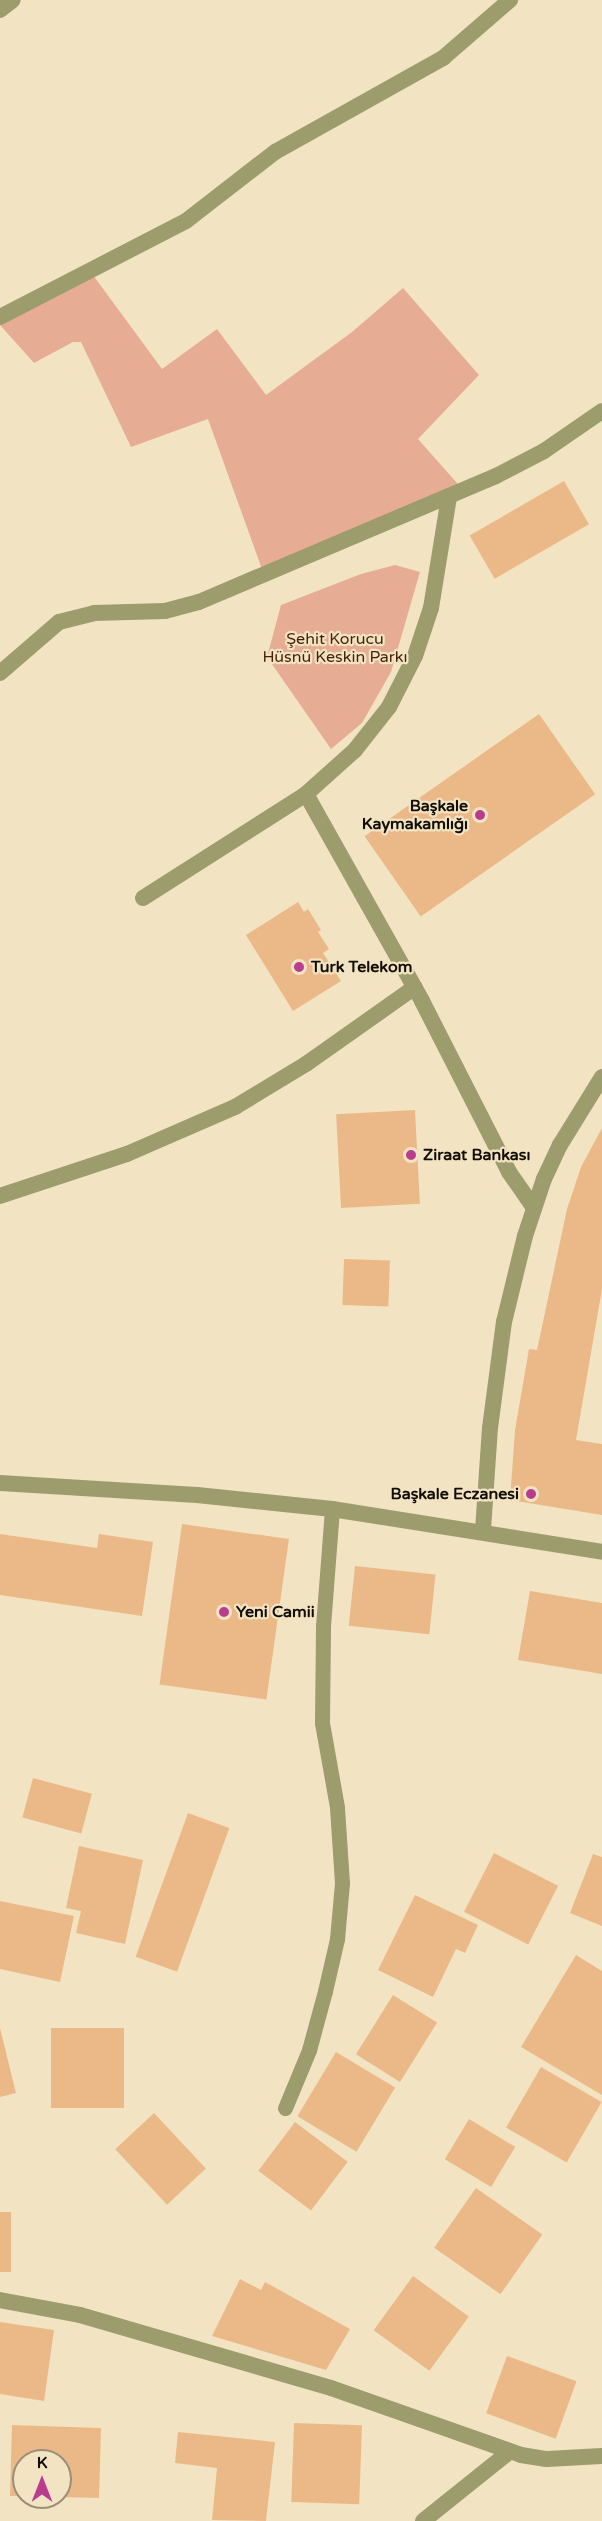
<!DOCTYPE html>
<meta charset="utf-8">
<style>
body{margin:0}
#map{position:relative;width:602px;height:2521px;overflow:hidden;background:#f2e4c3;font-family:"Varela Round",sans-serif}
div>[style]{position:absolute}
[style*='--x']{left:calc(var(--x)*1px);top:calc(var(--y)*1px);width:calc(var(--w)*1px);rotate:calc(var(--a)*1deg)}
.green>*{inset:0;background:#e6ad94}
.building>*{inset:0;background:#ebb988;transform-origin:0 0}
.service>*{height:15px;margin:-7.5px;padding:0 7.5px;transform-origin:7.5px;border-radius:7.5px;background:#9d9c6d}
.minor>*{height:16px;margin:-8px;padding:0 8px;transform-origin:8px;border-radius:8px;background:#9d9c6d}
.dots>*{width:16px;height:16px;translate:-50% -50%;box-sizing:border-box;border:3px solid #f2e4c3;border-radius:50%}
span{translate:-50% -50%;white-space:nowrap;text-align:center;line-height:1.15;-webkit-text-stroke:4.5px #f2e4c3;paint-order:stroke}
.park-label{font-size:16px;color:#471e09}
.poi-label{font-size:16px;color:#130e04;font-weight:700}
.right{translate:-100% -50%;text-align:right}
.left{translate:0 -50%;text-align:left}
.north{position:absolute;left:12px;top:2449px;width:60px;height:60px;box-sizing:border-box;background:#f2e4c3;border:2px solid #998e77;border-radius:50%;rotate:0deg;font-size:16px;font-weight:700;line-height:24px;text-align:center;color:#130e04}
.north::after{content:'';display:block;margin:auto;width:21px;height:27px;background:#b93d8e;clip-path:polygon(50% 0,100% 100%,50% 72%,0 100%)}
</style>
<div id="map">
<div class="green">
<i style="clip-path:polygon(90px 271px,162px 369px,217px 329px,266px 395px,352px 332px,403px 288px,479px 375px,418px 439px,464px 491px,263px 572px,208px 419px,131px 447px,81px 342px,73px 342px,34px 363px,0 325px,0 317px)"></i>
<i style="clip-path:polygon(395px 565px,420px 572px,391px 672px,362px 723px,331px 749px,267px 657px,281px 605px,361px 574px)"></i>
</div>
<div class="building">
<i style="left:564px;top:481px;width:50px;height:109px;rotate:60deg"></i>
<i style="left:539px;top:714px;width:98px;height:213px;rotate:55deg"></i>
<i style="clip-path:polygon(298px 902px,304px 912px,308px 909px,321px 930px,318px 932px,329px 949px,323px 953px,341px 981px,293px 1011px,246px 935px)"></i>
<i style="left:415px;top:1110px;width:94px;height:79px;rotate:87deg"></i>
<i style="clip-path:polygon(602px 1128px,602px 1289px,576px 1440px,602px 1444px,602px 1515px,510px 1500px,515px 1430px,529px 1349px,537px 1350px,567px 1209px,581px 1167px)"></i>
<i style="left:344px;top:1259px;width:46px;height:46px;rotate:2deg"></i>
<i style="left:182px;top:1524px;width:108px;height:162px;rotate:8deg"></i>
<i style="clip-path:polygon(0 1534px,97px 1548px,99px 1534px,153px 1542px,142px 1616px,0 1595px)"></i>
<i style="left:355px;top:1566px;width:81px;height:60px;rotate:6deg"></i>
<i style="clip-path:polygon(530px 1591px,602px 1603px,602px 1674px,518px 1660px)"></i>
<i style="left:33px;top:1778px;width:61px;height:41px;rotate:15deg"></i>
<i style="left:188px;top:1813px;width:44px;height:153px;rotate:20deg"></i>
<i style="clip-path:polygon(79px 1846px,143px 1860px,125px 1944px,76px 1933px,81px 1911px,66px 1908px)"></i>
<i style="left:494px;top:1853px;width:72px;height:66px;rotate:27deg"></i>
<i style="clip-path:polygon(593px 1854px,602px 1857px,602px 1926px,570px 1913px)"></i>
<i style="clip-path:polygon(415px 1895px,478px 1925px,465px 1953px,456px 1949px,433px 1997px,378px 1970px)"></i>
<i style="clip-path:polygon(0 1901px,74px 1916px,60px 1982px,0 1969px)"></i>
<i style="clip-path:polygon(576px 1955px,602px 1971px,602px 2095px,521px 2047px)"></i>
<i style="left:393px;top:1995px;width:52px;height:70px;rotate:32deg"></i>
<i style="clip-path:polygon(0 2028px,16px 2093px,0 2097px)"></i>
<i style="left:51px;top:2028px;width:73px;height:80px"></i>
<i style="left:336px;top:2052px;width:69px;height:75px;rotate:31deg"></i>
<i style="left:541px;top:2067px;width:70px;height:70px;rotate:30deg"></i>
<i style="left:154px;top:2113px;width:76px;height:53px;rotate:47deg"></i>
<i style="left:469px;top:2119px;width:54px;height:47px;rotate:31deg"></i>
<i style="left:295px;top:2122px;width:66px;height:61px;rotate:37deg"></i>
<i style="left:476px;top:2188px;width:81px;height:73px;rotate:35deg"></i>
<i style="left:0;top:2212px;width:11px;height:60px"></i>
<i style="left:413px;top:2276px;width:69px;height:67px;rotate:36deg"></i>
<i style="clip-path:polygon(240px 2279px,261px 2290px,265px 2282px,350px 2329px,326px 2370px,212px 2336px)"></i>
<i style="clip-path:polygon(0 2322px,54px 2330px,44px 2401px,0 2394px)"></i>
<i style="left:507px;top:2356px;width:74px;height:61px;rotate:20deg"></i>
<i style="left:294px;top:2423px;width:68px;height:79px;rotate:2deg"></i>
<i style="clip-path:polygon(12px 2425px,101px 2428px,99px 2498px,60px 2497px,60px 2461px,24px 2461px,24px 2496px,10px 2496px)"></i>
<i style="clip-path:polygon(178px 2432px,275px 2442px,266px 2521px,212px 2520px,217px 2468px,175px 2463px)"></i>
</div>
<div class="service">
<i style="--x:285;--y:2108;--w:63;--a:-67.5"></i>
<i style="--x:309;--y:2050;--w:61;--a:-74.8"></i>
<i style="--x:325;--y:1991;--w:53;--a:-77"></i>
<i style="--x:337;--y:1939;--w:56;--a:-84.9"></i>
<i style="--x:342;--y:1883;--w:76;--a:-93.8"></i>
<i style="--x:337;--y:1807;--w:85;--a:-100.1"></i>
<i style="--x:322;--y:1723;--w:97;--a:-89.4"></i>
<i style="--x:323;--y:1626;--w:117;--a:-85.6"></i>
</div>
<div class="minor">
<i style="--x:0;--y:10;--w:16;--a:-38"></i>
<i style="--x:0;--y:317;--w:209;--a:-27.3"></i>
<i style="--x:186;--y:221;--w:113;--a:-37.8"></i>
<i style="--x:275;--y:152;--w:193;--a:-29.2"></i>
<i style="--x:443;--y:58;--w:89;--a:-40.9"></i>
<i style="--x:0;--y:673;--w:78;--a:-40.8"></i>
<i style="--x:59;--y:622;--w:36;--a:-14"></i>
<i style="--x:94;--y:613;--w:71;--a:-1.6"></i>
<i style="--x:165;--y:611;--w:35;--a:-15"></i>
<i style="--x:199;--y:602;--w:323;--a:-23"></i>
<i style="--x:496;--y:476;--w:54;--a:-27.5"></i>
<i style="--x:544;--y:451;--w:70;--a:-34.6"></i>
<i style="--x:306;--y:794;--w:237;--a:60.7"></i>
<i style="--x:422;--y:1001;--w:192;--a:63"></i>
<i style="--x:509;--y:1172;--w:44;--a:55.2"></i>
<i style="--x:143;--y:898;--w:193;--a:-32.5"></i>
<i style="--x:306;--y:794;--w:66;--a:-41.9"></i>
<i style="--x:355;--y:750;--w:55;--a:-51.7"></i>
<i style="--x:389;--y:707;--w:57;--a:-63"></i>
<i style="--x:415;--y:656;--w:51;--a:-71.6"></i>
<i style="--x:431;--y:608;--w:112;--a:-80.8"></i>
<i style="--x:0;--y:1196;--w:134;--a:-18.3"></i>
<i style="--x:127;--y:1154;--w:118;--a:-23.5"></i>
<i style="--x:235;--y:1107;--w:83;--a:-31.2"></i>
<i style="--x:306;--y:1064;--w:133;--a:-35.2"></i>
<i style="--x:0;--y:1483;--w:197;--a:3.5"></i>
<i style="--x:197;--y:1495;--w:136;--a:5.9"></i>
<i style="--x:332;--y:1509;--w:273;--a:9"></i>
<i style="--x:483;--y:1530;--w:102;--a:-86.1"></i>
<i style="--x:490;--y:1428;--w:107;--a:-82.5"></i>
<i style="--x:504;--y:1322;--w:89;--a:-76.3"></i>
<i style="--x:525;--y:1236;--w:60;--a:-71.6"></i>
<i style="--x:544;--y:1179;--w:38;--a:-65"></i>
<i style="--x:560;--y:1145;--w:80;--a:-58.3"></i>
<i style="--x:0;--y:2300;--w:81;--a:10.6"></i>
<i style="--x:80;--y:2315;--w:261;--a:16.2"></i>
<i style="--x:331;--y:2388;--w:201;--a:19.4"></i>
<i style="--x:521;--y:2455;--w:26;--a:9"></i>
<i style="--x:547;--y:2459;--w:55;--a:-3.1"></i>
<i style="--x:423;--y:2521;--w:110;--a:-38.7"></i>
</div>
<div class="dots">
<i style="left:480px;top:815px;background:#b93d8e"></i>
<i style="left:299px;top:967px;background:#b93d8e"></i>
<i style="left:411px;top:1155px;background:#b93d8e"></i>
<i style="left:531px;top:1494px;background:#b93d8e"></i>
<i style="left:224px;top:1612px;background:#b93d8e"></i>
</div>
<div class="park-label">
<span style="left:335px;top:648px">Şehit Korucu<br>Hüsnü Keskin Parkı</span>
</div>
<div class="poi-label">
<span class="right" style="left:468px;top:815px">Başkale<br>Kaymakamlığı</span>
<span class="left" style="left:311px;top:967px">Turk Telekom</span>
<span class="left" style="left:423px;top:1155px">Ziraat Bankası</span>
<span class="right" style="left:519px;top:1494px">Başkale Eczanesi</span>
<span class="left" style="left:236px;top:1612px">Yeni Camii</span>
</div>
<div class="north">K</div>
</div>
